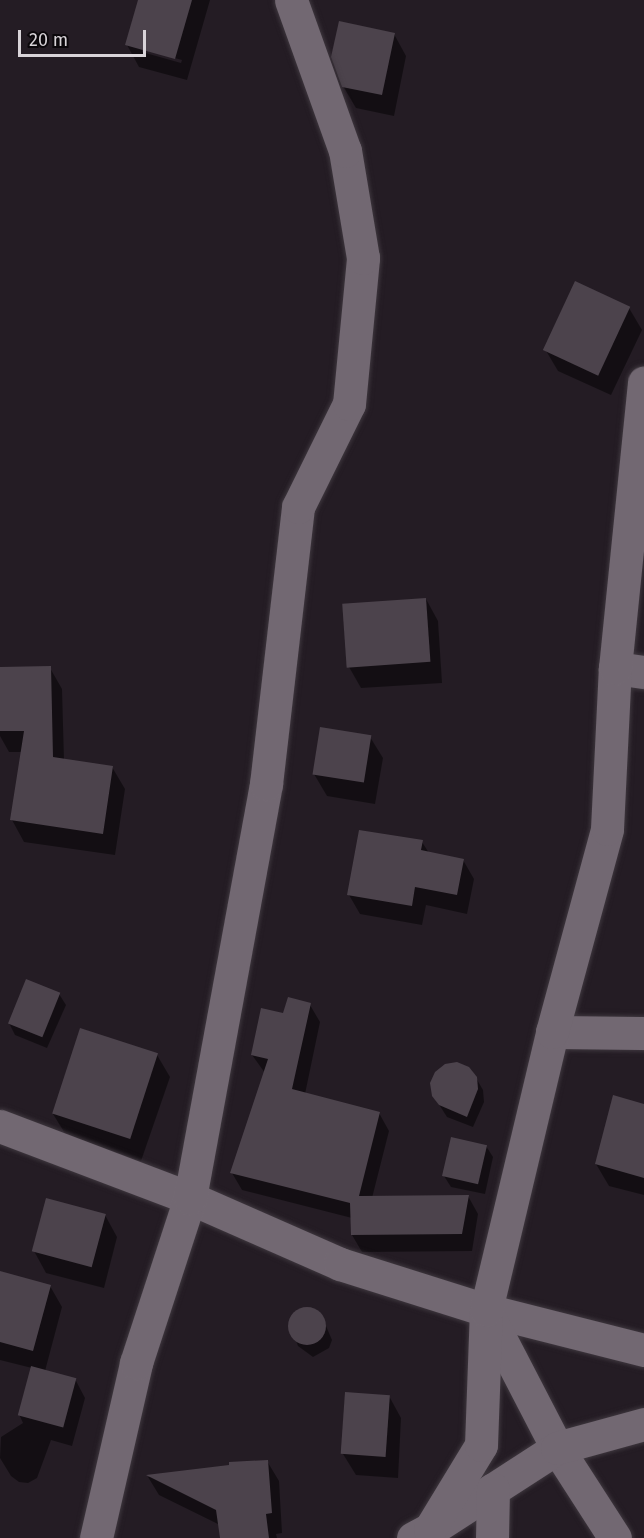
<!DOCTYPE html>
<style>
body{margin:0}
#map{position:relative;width:644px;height:1538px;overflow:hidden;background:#241c24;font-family:"Fira Sans",sans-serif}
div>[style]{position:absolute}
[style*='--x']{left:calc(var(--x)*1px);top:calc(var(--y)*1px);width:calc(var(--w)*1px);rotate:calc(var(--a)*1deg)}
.shadow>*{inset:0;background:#0007}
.building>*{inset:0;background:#4c434c;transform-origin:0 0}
.round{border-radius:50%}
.roads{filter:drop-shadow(0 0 2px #3e373e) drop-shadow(0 0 2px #3e373e)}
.street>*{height:33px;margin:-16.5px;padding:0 16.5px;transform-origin:16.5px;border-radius:16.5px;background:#726872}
span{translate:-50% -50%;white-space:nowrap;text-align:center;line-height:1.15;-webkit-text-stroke:6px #0b070b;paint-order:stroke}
.scale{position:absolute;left:18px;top:30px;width:128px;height:27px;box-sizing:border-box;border:3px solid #d9d4d9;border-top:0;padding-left:8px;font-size:18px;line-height:21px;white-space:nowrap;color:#d9d4d9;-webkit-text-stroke:4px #0b070b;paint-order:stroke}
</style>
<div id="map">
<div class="shadow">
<i style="clip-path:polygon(evenodd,140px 0,210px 0,187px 80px,139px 67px,127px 45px,140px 0,142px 49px,182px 60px,181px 63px,142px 52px,142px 49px)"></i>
<i style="clip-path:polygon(394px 34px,406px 56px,394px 116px,356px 108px,343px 86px)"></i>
<i style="clip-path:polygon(629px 308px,642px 330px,611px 395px,558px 371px,545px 349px)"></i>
<i style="clip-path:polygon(426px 599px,438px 621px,442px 683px,361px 688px,349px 667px)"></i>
<i style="clip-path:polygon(50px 668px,62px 689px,64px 760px,112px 767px,125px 789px,115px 855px,24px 842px,12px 820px,22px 752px,9px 752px,0 736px,0 669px)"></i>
<i style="clip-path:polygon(370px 737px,383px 758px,375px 804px,327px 796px,314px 774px)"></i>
<i style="clip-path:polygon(422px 842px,429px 853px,463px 860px,474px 879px,467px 914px,426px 905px,422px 925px,360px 914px,349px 895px)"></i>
<i style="clip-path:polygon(59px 994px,66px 1005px,47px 1048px,15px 1035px,9px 1023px)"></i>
<i style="clip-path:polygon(310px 1005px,320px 1022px,305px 1094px,379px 1113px,389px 1131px,372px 1198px,468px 1196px,478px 1214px,472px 1251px,362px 1252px,352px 1235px,352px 1218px,242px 1190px,232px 1173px,265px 1073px,252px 1055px,284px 1014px)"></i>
<i style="clip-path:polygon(157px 1055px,170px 1077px,141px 1161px,66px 1135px,53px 1114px)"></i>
<i style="clip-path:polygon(476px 1078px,483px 1090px,484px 1102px,473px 1127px,447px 1117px,433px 1095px)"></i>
<i style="clip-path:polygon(644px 1105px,644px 1195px,609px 1186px,596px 1164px)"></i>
<i style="clip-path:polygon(486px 1146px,493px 1157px,485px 1194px,451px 1187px,444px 1176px)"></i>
<i style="clip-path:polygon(105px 1215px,117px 1237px,104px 1288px,46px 1273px,34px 1251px)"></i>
<i style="clip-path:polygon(0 1273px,50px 1286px,62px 1307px,45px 1371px,75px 1379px,85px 1398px,72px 1446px,51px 1440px,37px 1478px,28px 1483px,19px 1482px,11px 1476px,0 1458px,1px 1437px,23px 1423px,19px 1414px,32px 1368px,0 1360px)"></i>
<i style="clip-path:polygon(308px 1308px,323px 1319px,332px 1340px,329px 1348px,313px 1357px,298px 1346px,290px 1325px,293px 1316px)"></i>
<i style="clip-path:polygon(389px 1396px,401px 1418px,398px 1478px,356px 1475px,343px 1454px)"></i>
<i style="clip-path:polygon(267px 1461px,279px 1481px,282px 1533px,276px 1534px,277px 1538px,222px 1538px,220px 1525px,159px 1495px,148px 1477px)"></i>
</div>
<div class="building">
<i style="clip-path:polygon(138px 0,192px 0,175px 59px,125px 45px)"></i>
<i style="clip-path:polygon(339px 21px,395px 33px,382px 95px,342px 87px,331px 57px)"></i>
<i style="left:575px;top:281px;width:61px;height:76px;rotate:25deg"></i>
<i style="left:426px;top:598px;width:64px;height:84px;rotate:86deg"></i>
<i style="clip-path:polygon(51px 666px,53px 757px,113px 766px,103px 834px,10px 820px,24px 731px,0 731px,0 667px)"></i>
<i style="left:320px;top:727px;width:52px;height:48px;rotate:9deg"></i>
<i style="clip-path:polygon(359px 830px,423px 840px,421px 850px,464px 859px,457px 895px,415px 887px,412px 906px,347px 895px)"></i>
<i style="left:26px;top:979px;width:37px;height:48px;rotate:22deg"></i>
<i style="clip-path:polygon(288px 997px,311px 1003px,292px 1089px,380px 1112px,359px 1196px,469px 1195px,462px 1234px,351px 1235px,350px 1203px,230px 1173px,268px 1059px,251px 1055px,261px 1008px,283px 1013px)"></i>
<i style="left:80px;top:1028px;width:82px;height:90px;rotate:18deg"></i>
<i style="clip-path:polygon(457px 1062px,469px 1067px,477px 1077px,478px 1089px,467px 1117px,439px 1105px,432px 1096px,430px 1083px,435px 1072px,445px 1064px)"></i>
<i style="clip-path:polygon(613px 1095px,644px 1104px,644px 1178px,595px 1164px)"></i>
<i style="left:451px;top:1137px;width:37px;height:40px;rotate:13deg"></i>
<i style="left:46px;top:1198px;width:62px;height:55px;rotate:15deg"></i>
<i style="clip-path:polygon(0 1271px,51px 1285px,33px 1351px,0 1342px)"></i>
<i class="round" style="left:288px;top:1307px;width:38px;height:38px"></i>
<i style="left:31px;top:1366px;width:47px;height:51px;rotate:15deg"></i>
<i style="left:345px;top:1392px;width:45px;height:62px;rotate:4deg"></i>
<i style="clip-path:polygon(268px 1460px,272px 1513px,266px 1514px,269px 1538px,220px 1538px,216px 1510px,146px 1475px,229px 1465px,229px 1462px)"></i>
</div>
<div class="roads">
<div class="street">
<i style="--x:615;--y:668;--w:29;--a:8"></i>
<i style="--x:552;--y:1032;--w:92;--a:0.6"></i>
<i style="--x:0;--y:1126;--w:203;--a:20.8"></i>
<i style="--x:190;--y:1198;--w:164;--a:23.7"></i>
<i style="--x:340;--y:1264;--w:153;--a:17.5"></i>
<i style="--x:486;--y:1310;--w:163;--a:14.2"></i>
<i style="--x:486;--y:1311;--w:154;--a:62.6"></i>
<i style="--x:557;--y:1448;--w:107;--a:57.2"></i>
<i style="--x:438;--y:1525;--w:142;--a:-32.9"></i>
<i style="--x:557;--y:1448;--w:90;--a:-15.4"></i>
<i style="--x:96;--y:1538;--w:180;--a:-77.1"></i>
<i style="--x:136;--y:1363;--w:174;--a:-71.9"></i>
<i style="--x:190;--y:1198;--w:421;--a:-79.6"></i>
<i style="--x:266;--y:784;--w:279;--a:-83.4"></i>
<i style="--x:298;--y:507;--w:115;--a:-63.7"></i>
<i style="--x:349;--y:404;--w:147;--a:-84.5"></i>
<i style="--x:363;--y:258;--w:109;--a:-99.5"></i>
<i style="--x:345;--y:151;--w:160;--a:-109.7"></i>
<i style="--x:413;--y:1538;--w:19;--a:-28"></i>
<i style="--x:430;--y:1529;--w:98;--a:-58.7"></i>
<i style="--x:481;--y:1445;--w:135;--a:-87.9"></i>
<i style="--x:486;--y:1310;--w:286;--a:-76.6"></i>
<i style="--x:552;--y:1032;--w:210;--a:-74.8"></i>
<i style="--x:607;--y:829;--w:161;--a:-87.2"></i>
<i style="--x:615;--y:668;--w:287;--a:-84.2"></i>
<i style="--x:492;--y:1538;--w:49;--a:-88.8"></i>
</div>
</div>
<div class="scale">20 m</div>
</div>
